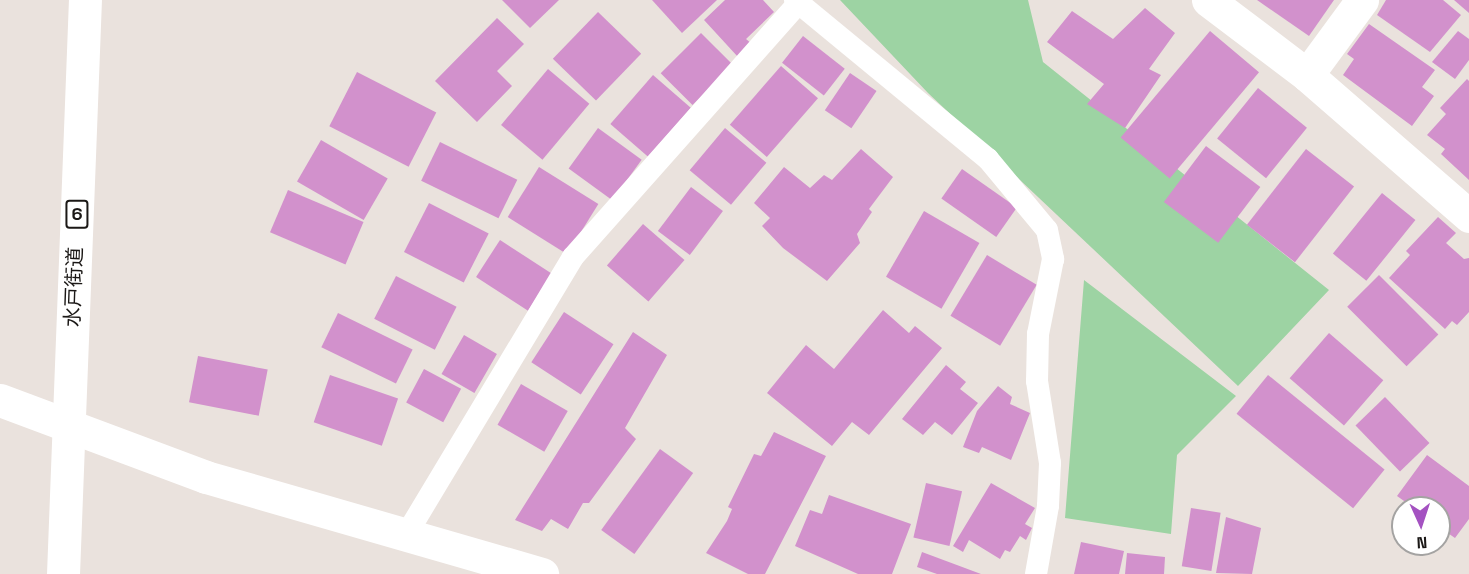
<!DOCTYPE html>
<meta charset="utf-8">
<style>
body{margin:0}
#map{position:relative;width:1469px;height:574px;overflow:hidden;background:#eae2dd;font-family:"Space Grotesk","Noto Sans JP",sans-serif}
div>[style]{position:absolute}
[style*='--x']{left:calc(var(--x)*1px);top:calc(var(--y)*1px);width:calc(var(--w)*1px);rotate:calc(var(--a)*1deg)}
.green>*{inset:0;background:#9dd3a3}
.building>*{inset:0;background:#d291cc;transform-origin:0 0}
.service>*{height:22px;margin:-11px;padding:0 11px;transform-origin:11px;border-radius:11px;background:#fff}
.minor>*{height:33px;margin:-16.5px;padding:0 16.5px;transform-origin:16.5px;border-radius:16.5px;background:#fff}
.tertiary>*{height:33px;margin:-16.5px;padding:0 16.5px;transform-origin:16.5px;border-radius:16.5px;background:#fff}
.trunk>*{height:33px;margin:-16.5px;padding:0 16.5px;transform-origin:16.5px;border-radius:16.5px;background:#fff}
span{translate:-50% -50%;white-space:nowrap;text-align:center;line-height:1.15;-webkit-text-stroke:6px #fff;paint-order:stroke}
.shield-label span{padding:2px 4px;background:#fff;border:2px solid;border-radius:4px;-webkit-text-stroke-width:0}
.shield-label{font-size:18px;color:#1b1816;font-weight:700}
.street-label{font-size:20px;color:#1b1816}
.north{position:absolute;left:1391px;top:496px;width:60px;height:60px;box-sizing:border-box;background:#fff;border:2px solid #a4a3a2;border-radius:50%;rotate:177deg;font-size:16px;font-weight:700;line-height:24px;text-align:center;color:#1b1816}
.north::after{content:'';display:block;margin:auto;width:21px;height:27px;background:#a452c1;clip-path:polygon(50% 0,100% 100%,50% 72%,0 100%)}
</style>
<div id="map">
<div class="green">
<i style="clip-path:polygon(840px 0,1028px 0,1043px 62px,1329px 290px,1238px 386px,928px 93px)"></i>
<i style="clip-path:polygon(1084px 280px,1236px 396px,1177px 455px,1171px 534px,1065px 518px)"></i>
</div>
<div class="building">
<i style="clip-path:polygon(502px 0,559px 0,530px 28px)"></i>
<i style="clip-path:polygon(652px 0,717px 0,682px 33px)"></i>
<i style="clip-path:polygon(725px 0,763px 0,774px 12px,746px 39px,752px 44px,738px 57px,704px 20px)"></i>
<i style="clip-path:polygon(1257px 0,1334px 0,1309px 36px)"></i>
<i style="clip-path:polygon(1386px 0,1443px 0,1461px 15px,1430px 52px,1377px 15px)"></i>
<i style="clip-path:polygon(1454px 0,1469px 0,1469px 13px)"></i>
<i style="clip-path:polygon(1145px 8px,1175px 33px,1149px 69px,1161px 75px,1125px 128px,1087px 104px,1104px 84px,1047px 42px,1072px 11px,1113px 39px)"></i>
<i style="left:598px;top:12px;width:60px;height:65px;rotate:44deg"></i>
<i style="clip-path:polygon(497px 18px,524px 44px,497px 71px,512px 86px,477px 122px,435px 81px)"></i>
<i style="clip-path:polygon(1369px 24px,1435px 70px,1422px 87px,1434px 96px,1412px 126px,1343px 75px,1354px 59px,1347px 54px)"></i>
<i style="left:1210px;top:31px;width:64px;height:139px;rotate:40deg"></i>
<i style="clip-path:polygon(1458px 31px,1469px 39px,1469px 60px,1455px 79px,1432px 62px)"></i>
<i style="left:701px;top:33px;width:45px;height:57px;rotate:45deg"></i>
<i style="left:803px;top:36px;width:53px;height:34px;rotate:38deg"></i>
<i style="left:781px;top:66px;width:49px;height:78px;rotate:41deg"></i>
<i style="left:548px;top:69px;width:54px;height:73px;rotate:40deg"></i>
<i style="left:357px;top:72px;width:89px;height:61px;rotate:27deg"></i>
<i style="left:850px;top:73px;width:32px;height:45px;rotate:34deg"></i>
<i style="left:653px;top:75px;width:50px;height:65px;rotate:41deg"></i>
<i style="clip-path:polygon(1467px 79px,1469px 81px,1469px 180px,1441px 154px,1445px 149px,1427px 135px,1446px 114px,1440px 108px)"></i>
<i style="left:1258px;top:88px;width:63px;height:65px;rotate:39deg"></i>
<i style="left:598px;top:128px;width:54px;height:50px;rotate:36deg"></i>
<i style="left:725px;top:128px;width:54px;height:55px;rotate:40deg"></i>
<i style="left:321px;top:140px;width:77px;height:48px;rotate:30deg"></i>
<i style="left:440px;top:142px;width:86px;height:43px;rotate:26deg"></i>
<i style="left:1206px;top:146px;width:68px;height:70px;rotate:37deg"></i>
<i style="clip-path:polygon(861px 149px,893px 177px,869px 209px,872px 212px,857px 234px,860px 243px,827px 281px,783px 248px,762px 226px,770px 218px,754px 203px,784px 167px,810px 188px,824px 175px,832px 180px)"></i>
<i style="left:1306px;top:149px;width:61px;height:96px;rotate:38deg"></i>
<i style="left:539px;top:167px;width:70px;height:59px;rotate:32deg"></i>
<i style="left:962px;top:169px;width:67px;height:36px;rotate:35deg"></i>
<i style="left:691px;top:187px;width:40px;height:55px;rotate:37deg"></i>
<i style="left:288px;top:190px;width:82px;height:46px;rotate:23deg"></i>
<i style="left:1382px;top:193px;width:43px;height:78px;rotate:39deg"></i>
<i style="left:429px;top:203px;width:67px;height:55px;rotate:27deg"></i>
<i style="left:924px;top:211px;width:64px;height:76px;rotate:30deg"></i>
<i style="clip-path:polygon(1438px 217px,1456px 233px,1446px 243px,1464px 259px,1469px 258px,1469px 312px,1457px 325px,1452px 321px,1445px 329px,1389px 278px,1410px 255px,1406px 251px)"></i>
<i style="left:643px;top:224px;width:55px;height:55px;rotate:41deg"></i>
<i style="left:500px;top:240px;width:62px;height:44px;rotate:33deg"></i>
<i style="left:987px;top:255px;width:58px;height:71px;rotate:31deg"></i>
<i style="left:1379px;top:275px;width:84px;height:45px;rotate:45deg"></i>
<i style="left:396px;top:276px;width:68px;height:48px;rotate:27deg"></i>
<i style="clip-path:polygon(883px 310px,909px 333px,915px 326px,942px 348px,869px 435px,852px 422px,832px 446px,767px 393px,806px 345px,834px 369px)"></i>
<i style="left:564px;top:312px;width:59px;height:60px;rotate:33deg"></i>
<i style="left:338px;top:313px;width:83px;height:38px;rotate:26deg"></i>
<i style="clip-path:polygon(633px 332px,667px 355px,625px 428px,636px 439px,589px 503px,583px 503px,568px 529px,551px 519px,542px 531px,515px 520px)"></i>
<i style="left:1329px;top:333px;width:72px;height:60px;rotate:41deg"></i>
<i style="left:464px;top:335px;width:38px;height:45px;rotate:30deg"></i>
<i style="left:198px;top:356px;width:71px;height:47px;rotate:11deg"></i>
<i style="clip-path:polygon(946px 365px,966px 382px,960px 389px,978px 403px,952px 435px,935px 422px,923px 435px,902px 419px)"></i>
<i style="left:424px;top:369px;width:42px;height:38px;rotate:28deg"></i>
<i style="left:330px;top:375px;width:72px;height:50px;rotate:19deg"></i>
<i style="left:1268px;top:375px;width:150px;height:50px;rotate:39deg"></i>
<i style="left:521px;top:384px;width:54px;height:47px;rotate:30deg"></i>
<i style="clip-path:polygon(998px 386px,1012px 397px,1010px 404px,1030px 413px,1011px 460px,982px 447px,979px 453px,963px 447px,977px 411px)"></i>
<i style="left:1385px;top:397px;width:64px;height:41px;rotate:46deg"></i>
<i style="clip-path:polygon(774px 432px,826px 456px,765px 574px,748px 574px,706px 553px,727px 521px,732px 509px,728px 507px,754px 454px,761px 456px)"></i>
<i style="left:660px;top:449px;width:41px;height:100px;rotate:36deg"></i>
<i style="clip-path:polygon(1427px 455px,1469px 486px,1469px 519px,1455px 538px,1439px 527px,1439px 508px,1414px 508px,1397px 496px)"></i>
<i style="left:926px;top:483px;width:37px;height:56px;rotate:13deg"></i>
<i style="clip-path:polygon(991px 483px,1035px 508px,1025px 524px,1032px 528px,1026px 540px,1020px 536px,1010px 552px,1005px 550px,1000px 559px,969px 540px,963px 552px,953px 546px)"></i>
<i style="clip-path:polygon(829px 495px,911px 524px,892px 574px,858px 574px,795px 546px,810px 510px,822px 514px)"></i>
<i style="left:1191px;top:508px;width:30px;height:59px;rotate:9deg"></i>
<i style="clip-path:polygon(1226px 517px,1261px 528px,1252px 574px,1216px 573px)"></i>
<i style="clip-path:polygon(1081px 542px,1124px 551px,1119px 574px,1074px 574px)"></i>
<i style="clip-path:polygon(922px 552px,981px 574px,937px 574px,917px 567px)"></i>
<i style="clip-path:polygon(1127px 553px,1165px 557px,1164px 574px,1125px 574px)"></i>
</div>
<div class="service">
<i style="--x:795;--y:0;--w:250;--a:39.5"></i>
<i style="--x:988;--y:159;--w:92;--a:50.3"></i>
<i style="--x:1047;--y:230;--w:30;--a:78"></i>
<i style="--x:1053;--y:259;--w:76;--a:101.3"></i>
<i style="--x:1038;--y:334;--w:47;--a:91.2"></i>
<i style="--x:1037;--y:381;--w:83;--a:81"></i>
<i style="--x:1050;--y:463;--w:43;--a:92.7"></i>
<i style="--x:1048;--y:506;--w:69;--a:100"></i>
<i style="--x:406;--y:535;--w:324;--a:-59"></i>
<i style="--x:573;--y:257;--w:339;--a:-48.4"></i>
</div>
<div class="minor">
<i style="--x:1208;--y:0;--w:124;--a:37.1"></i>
<i style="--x:1307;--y:75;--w:215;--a:41"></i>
<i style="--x:1307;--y:75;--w:93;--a:-53.7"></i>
</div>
<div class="tertiary">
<i style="--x:0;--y:400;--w:220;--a:20.5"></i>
<i style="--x:206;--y:477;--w:350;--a:16.1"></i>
</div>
<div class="trunk">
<i style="--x:63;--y:574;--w:574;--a:-87.81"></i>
</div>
<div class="shield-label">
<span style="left:77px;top:214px">6</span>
</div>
<div class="street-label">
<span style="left:74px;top:287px;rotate:-88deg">水戸街道</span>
</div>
<div class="north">N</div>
</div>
